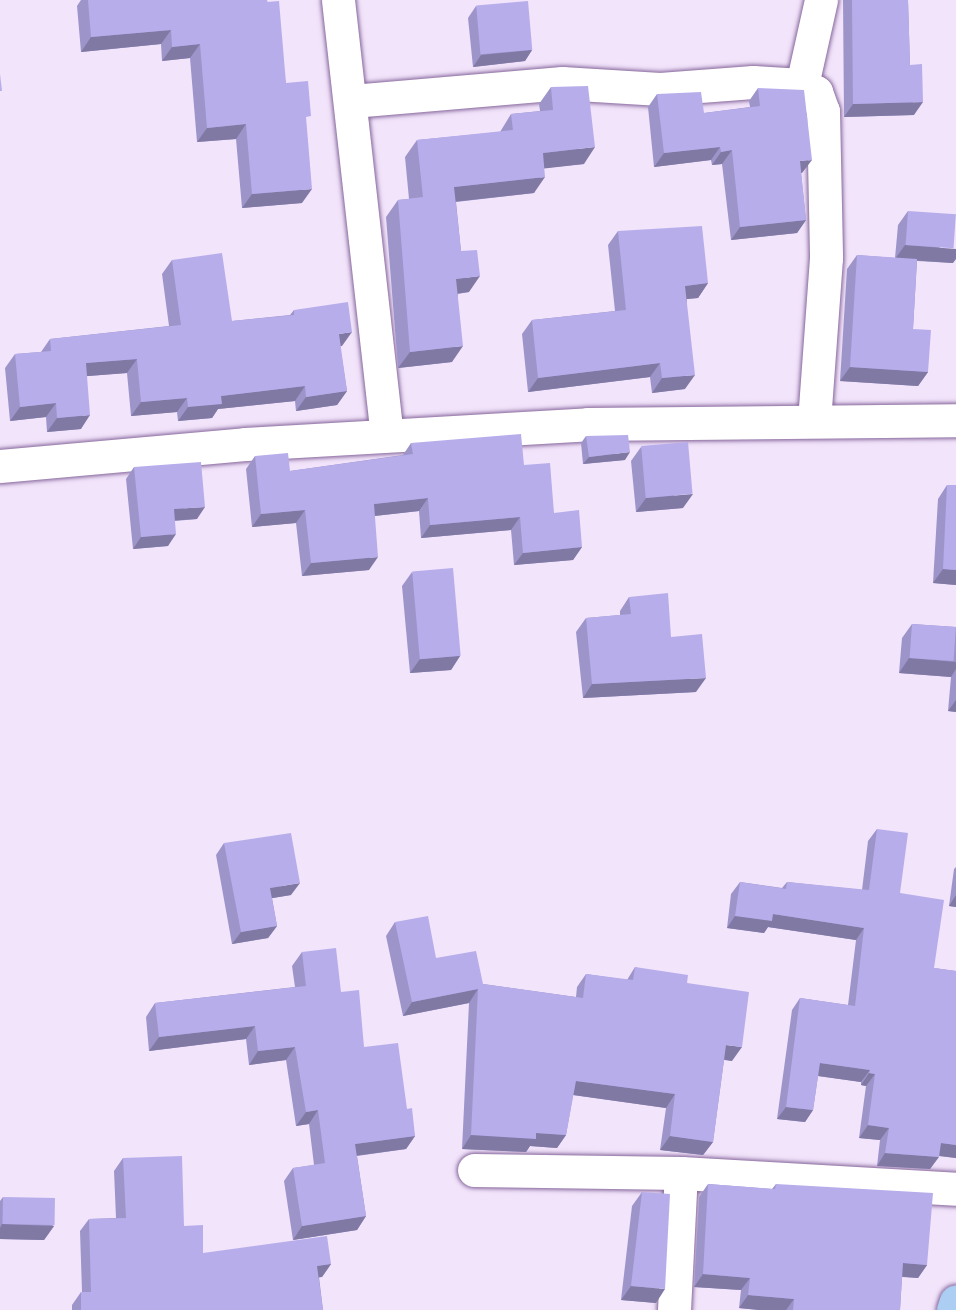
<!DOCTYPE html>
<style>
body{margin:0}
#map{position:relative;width:956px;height:1310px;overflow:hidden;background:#f2e4fb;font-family:Jost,sans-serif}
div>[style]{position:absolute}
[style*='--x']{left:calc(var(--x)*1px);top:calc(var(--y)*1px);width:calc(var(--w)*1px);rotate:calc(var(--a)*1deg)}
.roads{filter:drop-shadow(0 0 2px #86669b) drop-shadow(0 0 2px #86669b)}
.minor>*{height:33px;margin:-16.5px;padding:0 16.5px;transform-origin:16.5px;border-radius:16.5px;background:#fff}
.major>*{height:33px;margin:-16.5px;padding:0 16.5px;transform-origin:16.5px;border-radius:16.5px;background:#accef3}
.wall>*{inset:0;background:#9d95ca}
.shaded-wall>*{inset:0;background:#8079a4}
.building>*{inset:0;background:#b7adeb;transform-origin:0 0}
span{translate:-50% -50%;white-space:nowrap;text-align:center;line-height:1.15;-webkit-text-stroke:5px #fff;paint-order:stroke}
</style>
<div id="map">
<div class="roads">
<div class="minor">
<i style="--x:338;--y:0;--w:438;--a:83.6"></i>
<i style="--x:802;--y:85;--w:87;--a:-77.4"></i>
<i style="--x:352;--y:101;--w:211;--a:-4.9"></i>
<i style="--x:562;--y:83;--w:98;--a:3.5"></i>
<i style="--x:660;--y:89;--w:93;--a:-4.3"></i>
<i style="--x:753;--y:82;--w:49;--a:3.5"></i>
<i style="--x:802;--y:85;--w:16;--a:27"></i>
<i style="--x:816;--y:92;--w:20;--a:70"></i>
<i style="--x:823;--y:111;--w:147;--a:88.8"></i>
<i style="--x:826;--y:258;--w:163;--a:94.2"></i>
<i style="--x:0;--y:466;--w:246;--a:-5.1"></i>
<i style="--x:245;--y:444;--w:344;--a:-3.3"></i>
<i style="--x:588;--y:424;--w:368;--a:-0.6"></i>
<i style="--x:474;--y:1170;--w:207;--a:0.8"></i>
<i style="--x:681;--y:1173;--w:275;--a:3.3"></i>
<i style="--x:674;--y:1310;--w:137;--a:-87.1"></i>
</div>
<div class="major">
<i style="--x:953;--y:1310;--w:9;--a:-72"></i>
</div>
</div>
<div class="wall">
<i style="clip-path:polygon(81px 0,267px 0,286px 83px,306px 123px,302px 203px,242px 208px,236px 139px,197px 142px,190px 58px,162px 61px,161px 44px,81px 52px,77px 6px)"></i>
<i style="clip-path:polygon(843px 0,908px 0,910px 65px,914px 115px,844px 117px)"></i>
<i style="clip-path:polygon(476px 6px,532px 50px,525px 61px,473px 67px,468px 18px)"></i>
<i style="clip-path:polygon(551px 87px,584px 164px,544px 168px,534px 193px,456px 202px,461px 251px,469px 292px,458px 294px,452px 362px,398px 368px,386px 217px,398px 200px,409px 199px,405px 157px,417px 140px,500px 132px,511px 114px,540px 111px,539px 104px)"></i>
<i style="clip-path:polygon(758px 88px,802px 173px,801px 173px,806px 220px,797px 233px,731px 240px,722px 164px,712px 165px,711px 160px,654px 167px,648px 107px,657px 94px,704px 113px,750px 107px,749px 101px)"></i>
<i style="clip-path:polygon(908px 211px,953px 263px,917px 261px,913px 329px,928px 372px,918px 386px,840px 381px,847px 269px,857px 255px,895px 258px,898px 225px)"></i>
<i style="clip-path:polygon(618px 231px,708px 283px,698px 298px,687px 299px,685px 389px,652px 393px,650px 377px,528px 392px,522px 334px,532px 320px,615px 311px,608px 245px)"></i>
<i style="clip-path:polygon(172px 260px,232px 321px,290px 315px,294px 310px,342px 346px,340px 346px,347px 391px,337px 405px,296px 411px,295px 401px,218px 409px,212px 418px,178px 421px,177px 412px,131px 416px,127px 373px,87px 376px,81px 429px,47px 432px,46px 417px,10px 421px,5px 368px,15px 354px,41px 352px,50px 339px,169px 326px,162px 274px)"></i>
<i style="clip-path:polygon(586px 436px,625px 460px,583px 464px,581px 443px)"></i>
<i style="clip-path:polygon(411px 443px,524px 465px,554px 513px,582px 547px,573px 560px,514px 565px,511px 530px,421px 538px,419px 511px,375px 516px,369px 570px,302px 576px,296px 523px,252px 527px,246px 469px,255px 456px,290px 471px,403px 455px)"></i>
<i style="clip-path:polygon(641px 447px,683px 508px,636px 512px,631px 461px)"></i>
<i style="clip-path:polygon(134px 467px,197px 519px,175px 521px,168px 546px,133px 549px,126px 479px)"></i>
<i style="clip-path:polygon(947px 485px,956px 485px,956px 585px,933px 583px,938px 499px)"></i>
<i style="clip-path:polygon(412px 572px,460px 656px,451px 670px,410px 673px,402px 586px)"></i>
<i style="clip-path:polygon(629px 597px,671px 637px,696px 692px,583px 698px,576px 632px,586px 618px,620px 615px,620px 611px)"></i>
<i style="clip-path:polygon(912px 624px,956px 627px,956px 712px,948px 711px,951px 677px,899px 673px,902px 638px)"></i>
<i style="clip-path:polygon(877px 829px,900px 893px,934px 968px,956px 971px,956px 1158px,939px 1156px,930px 1169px,877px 1166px,880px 1140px,859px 1138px,866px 1086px,861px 1085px,861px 1082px,818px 1076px,813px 1110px,805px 1122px,777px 1119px,792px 1010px,800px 998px,848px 1005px,856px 940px,768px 927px,764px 933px,727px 928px,731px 894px,740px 882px,782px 888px,787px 882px,862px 890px,868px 841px)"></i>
<i style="clip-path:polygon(224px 843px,291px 895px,272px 898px,277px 926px,268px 938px,232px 944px,216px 855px)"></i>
<i style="clip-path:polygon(956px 867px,956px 907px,949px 906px,954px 869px)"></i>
<i style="clip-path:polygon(395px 922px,436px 958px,483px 984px,576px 997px,577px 987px,586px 974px,627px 980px,635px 967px,687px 983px,732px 1061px,724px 1060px,713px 1142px,703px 1155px,660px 1150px,666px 1108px,573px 1095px,566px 1135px,557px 1148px,530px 1146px,526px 1152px,462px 1149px,469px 1003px,403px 1016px,386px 936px)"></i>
<i style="clip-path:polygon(302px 952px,341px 992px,364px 1047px,407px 1109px,415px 1136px,406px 1149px,357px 1156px,366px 1216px,357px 1230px,293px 1240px,284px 1181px,293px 1168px,314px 1165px,309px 1124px,296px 1126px,286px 1060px,249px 1065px,246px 1039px,149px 1051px,146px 1017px,155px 1003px,295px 987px,292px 966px)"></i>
<i style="clip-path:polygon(123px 1158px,184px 1226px,203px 1253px,331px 1264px,322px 1277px,319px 1277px,323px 1310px,72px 1310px,72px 1305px,81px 1292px,82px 1292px,80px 1231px,89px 1219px,116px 1218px,114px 1171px)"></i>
<i style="clip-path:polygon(708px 1184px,772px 1189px,776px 1184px,927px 1265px,918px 1278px,902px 1277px,900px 1310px,759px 1310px,739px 1308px,741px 1290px,694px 1287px,699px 1197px)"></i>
<i style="clip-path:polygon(642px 1192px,656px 1303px,621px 1300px,632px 1206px)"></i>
<i style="clip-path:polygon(3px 1197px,54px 1226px,44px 1240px,0 1239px,0 1201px)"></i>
</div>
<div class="shaded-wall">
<i style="clip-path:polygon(171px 30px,161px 44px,81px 52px,91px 37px)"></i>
<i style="clip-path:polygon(200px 44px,190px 58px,162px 61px,172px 47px)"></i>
<i style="clip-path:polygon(532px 50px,525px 61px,473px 67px,481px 55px)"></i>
<i style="clip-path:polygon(923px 102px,914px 115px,844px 117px,853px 104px)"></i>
<i style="clip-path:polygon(246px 124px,236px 139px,197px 142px,207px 128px)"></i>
<i style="clip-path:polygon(595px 147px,584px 164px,531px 170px,543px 153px)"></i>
<i style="clip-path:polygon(720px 147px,711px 160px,654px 167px,664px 153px)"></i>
<i style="clip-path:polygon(732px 150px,722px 164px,712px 165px,721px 152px)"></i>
<i style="clip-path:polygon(812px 160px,802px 173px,790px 174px,800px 161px)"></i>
<i style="clip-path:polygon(545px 177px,534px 193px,443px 203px,454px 187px)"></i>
<i style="clip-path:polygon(312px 189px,302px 203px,242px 208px,252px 194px)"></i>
<i style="clip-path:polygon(806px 220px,797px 233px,731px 240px,740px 227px)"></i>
<i style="clip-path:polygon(905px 245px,956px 249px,956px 259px,953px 263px,895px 259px)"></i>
<i style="clip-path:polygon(480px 276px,469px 292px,445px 295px,456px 279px)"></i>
<i style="clip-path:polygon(708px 283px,698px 298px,676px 300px,685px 286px)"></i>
<i style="clip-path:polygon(352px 332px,342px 346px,329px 348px,339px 334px)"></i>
<i style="clip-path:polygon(463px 346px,452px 362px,398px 368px,410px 352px)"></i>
<i style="clip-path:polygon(137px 359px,127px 373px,76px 377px,86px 363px)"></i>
<i style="clip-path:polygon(660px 363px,650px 377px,528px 392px,538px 378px)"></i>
<i style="clip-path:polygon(850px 367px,928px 372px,918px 386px,840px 381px)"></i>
<i style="clip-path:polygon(695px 375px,685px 389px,652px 393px,662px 378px)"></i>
<i style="clip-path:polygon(305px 386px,295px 401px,218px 409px,212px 418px,178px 421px,188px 407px,221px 396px)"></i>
<i style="clip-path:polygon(347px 391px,337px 405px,296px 411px,306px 397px)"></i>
<i style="clip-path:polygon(187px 398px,177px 412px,131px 416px,141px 402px)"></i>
<i style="clip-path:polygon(56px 403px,46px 417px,10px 421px,20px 407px)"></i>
<i style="clip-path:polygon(90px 415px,81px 429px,47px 432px,57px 418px)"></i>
<i style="clip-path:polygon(630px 452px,625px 460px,583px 464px,589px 457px)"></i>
<i style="clip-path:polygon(693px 494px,683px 508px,636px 512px,646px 498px)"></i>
<i style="clip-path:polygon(428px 498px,419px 511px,365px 517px,374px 504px)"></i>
<i style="clip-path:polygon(205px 507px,197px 519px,166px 521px,174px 509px)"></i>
<i style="clip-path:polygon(305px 510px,296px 523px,252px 527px,261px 514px)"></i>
<i style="clip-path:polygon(520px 517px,511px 530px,421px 538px,430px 525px)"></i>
<i style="clip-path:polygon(176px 534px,168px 546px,133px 549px,141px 537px)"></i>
<i style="clip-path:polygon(582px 547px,573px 560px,514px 565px,523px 553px)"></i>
<i style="clip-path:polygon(378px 557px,369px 570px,302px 576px,311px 563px)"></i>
<i style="clip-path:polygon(943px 569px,956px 570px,956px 585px,933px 583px)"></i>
<i style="clip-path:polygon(460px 656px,451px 670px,410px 673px,420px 659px)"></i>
<i style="clip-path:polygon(909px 658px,956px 662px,956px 669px,951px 677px,899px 673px)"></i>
<i style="clip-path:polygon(706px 678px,696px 692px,583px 698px,592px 684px)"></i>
<i style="clip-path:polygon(956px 700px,956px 712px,948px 711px)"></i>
<i style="clip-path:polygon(300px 883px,291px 895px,261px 900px,270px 888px)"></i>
<i style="clip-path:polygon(956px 895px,956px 907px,949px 906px)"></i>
<i style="clip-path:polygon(773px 914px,864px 928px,856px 940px,768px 927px,764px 933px,727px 928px,735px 916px)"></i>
<i style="clip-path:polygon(277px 926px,268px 938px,232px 944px,241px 932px)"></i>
<i style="clip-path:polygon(478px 989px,469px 1003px,403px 1016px,412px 1002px)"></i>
<i style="clip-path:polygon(255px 1026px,246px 1039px,149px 1051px,159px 1037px)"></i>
<i style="clip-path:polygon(726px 1045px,742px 1047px,732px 1061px,716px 1058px)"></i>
<i style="clip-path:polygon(295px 1047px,286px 1060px,249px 1065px,258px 1051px)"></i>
<i style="clip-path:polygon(820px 1063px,870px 1070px,861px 1082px,811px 1075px)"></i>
<i style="clip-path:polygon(869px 1073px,875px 1074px,866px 1086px,861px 1085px)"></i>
<i style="clip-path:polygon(576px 1081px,675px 1094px,666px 1108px,566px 1094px)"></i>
<i style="clip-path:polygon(786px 1107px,813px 1110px,805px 1122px,777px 1119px)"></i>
<i style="clip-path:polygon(318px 1110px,309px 1124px,296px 1126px,306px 1112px)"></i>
<i style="clip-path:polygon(868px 1125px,889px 1128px,880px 1140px,859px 1138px)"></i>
<i style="clip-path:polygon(536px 1133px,566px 1135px,557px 1148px,530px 1146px,526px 1152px,462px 1149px,471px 1135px)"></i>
<i style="clip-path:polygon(415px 1136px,406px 1149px,346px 1157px,355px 1144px)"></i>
<i style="clip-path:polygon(670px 1136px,713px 1142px,703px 1155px,660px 1150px)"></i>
<i style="clip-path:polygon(941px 1143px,956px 1145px,956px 1158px,932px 1155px)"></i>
<i style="clip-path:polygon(885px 1153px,939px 1157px,930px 1169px,877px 1166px)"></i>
<i style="clip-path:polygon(366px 1216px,357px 1230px,293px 1240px,302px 1226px)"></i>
<i style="clip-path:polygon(2px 1224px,54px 1226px,44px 1240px,0 1239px,0 1228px)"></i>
<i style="clip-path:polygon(903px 1263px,927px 1265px,918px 1278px,894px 1276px)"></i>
<i style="clip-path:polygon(331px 1264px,322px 1277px,309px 1279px,317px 1266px)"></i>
<i style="clip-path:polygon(703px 1274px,750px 1278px,741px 1290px,694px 1287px)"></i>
<i style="clip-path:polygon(631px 1286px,665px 1289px,656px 1303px,621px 1300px)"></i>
<i style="clip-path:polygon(748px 1295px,794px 1299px,786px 1310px,759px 1310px,739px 1308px)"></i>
</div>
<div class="building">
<i style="clip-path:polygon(88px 0,267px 0,267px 2px,279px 1px,286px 83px,308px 81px,311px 116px,306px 117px,312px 189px,252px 194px,246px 124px,207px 128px,200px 44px,172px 47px,171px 30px,91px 37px)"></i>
<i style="clip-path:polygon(852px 0,908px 0,910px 65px,922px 64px,923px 102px,853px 104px)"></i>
<i style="left:528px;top:1px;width:49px;height:52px;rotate:85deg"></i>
<i style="clip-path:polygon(0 74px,2px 91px,0 91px)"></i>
<i style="clip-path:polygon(588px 86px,595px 147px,543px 153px,545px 177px,454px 187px,461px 251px,477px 250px,480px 276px,456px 279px,463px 346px,410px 352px,398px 200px,423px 197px,417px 140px,513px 130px,511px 114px,553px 110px,551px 87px)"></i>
<i style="clip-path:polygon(758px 88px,804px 90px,812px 160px,800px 161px,806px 220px,740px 227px,732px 150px,721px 152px,720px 147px,664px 153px,657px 94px,701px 92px,704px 113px,760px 106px)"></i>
<i style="left:908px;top:211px;width:48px;height:34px;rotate:4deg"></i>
<i style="clip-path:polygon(702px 226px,708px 283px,685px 286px,695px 375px,662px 378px,660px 363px,538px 378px,532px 320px,626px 310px,618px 231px)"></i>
<i style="clip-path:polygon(222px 253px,232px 321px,294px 315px,294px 310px,348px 302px,352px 332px,339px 334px,347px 391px,306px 397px,305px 386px,221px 396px,222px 404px,188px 407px,187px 398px,141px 402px,137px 359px,86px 363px,90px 415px,57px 418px,56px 403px,20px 407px,15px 354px,51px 351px,50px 339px,181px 325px,172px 260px)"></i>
<i style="clip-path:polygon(857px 255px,917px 259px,913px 329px,931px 330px,928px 372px,850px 367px)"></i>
<i style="clip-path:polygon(521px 434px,524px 465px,550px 463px,554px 513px,579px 510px,582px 547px,523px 553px,520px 517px,430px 525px,428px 498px,374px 504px,378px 557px,311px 563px,305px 510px,261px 514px,255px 456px,288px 453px,290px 471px,413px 454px,411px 443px)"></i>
<i style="clip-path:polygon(628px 435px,630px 452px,589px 457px,586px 436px)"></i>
<i style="left:688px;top:442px;width:52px;height:47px;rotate:85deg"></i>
<i style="clip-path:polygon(201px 462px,205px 507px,174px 509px,176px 534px,141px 537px,134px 467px)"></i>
<i style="clip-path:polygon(947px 485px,956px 485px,956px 570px,943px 569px)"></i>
<i style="left:453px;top:568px;width:88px;height:41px;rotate:85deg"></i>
<i style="clip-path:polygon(668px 593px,671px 637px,702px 634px,706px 678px,592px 684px,586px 618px,631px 614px,629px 597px)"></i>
<i style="left:912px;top:624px;width:44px;height:34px;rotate:4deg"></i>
<i style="clip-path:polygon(877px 829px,908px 833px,900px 893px,944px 900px,934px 968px,956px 971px,956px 1145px,941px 1143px,939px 1157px,885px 1153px,889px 1128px,868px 1125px,875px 1074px,869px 1073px,870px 1070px,820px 1063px,813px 1110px,786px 1107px,800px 998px,855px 1006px,864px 928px,773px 914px,772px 921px,735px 916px,740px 882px,786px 889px,787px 882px,869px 890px)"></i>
<i style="clip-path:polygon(291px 833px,300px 883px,270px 888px,277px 926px,241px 932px,224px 843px)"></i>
<i style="clip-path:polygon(428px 916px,436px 958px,476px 951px,483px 984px,583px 998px,586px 974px,633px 980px,635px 967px,688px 975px,687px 983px,749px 992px,742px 1047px,726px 1045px,713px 1142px,670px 1136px,675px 1094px,576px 1081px,566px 1135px,536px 1133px,536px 1139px,471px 1135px,478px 989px,412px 1002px,395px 922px)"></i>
<i style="clip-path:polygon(336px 948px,341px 992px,359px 990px,364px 1047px,398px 1043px,407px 1109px,412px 1108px,415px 1136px,355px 1144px,366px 1216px,302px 1226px,293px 1168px,325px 1163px,318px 1110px,306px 1112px,295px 1047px,258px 1051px,255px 1026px,159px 1037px,155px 1003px,306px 986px,302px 952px)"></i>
<i style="clip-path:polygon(182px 1156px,184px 1226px,203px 1225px,203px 1253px,327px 1236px,331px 1264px,317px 1266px,323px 1310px,81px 1310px,81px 1292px,91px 1292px,89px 1219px,126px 1218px,123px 1158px)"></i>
<i style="clip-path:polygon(708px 1184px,775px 1189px,776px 1184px,933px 1193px,927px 1265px,903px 1263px,900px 1310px,793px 1310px,794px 1299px,748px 1295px,750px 1278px,703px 1274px)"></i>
<i style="clip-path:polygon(642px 1192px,670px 1194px,665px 1289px,631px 1286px)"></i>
<i style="left:3px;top:1197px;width:52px;height:27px;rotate:1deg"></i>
</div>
</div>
